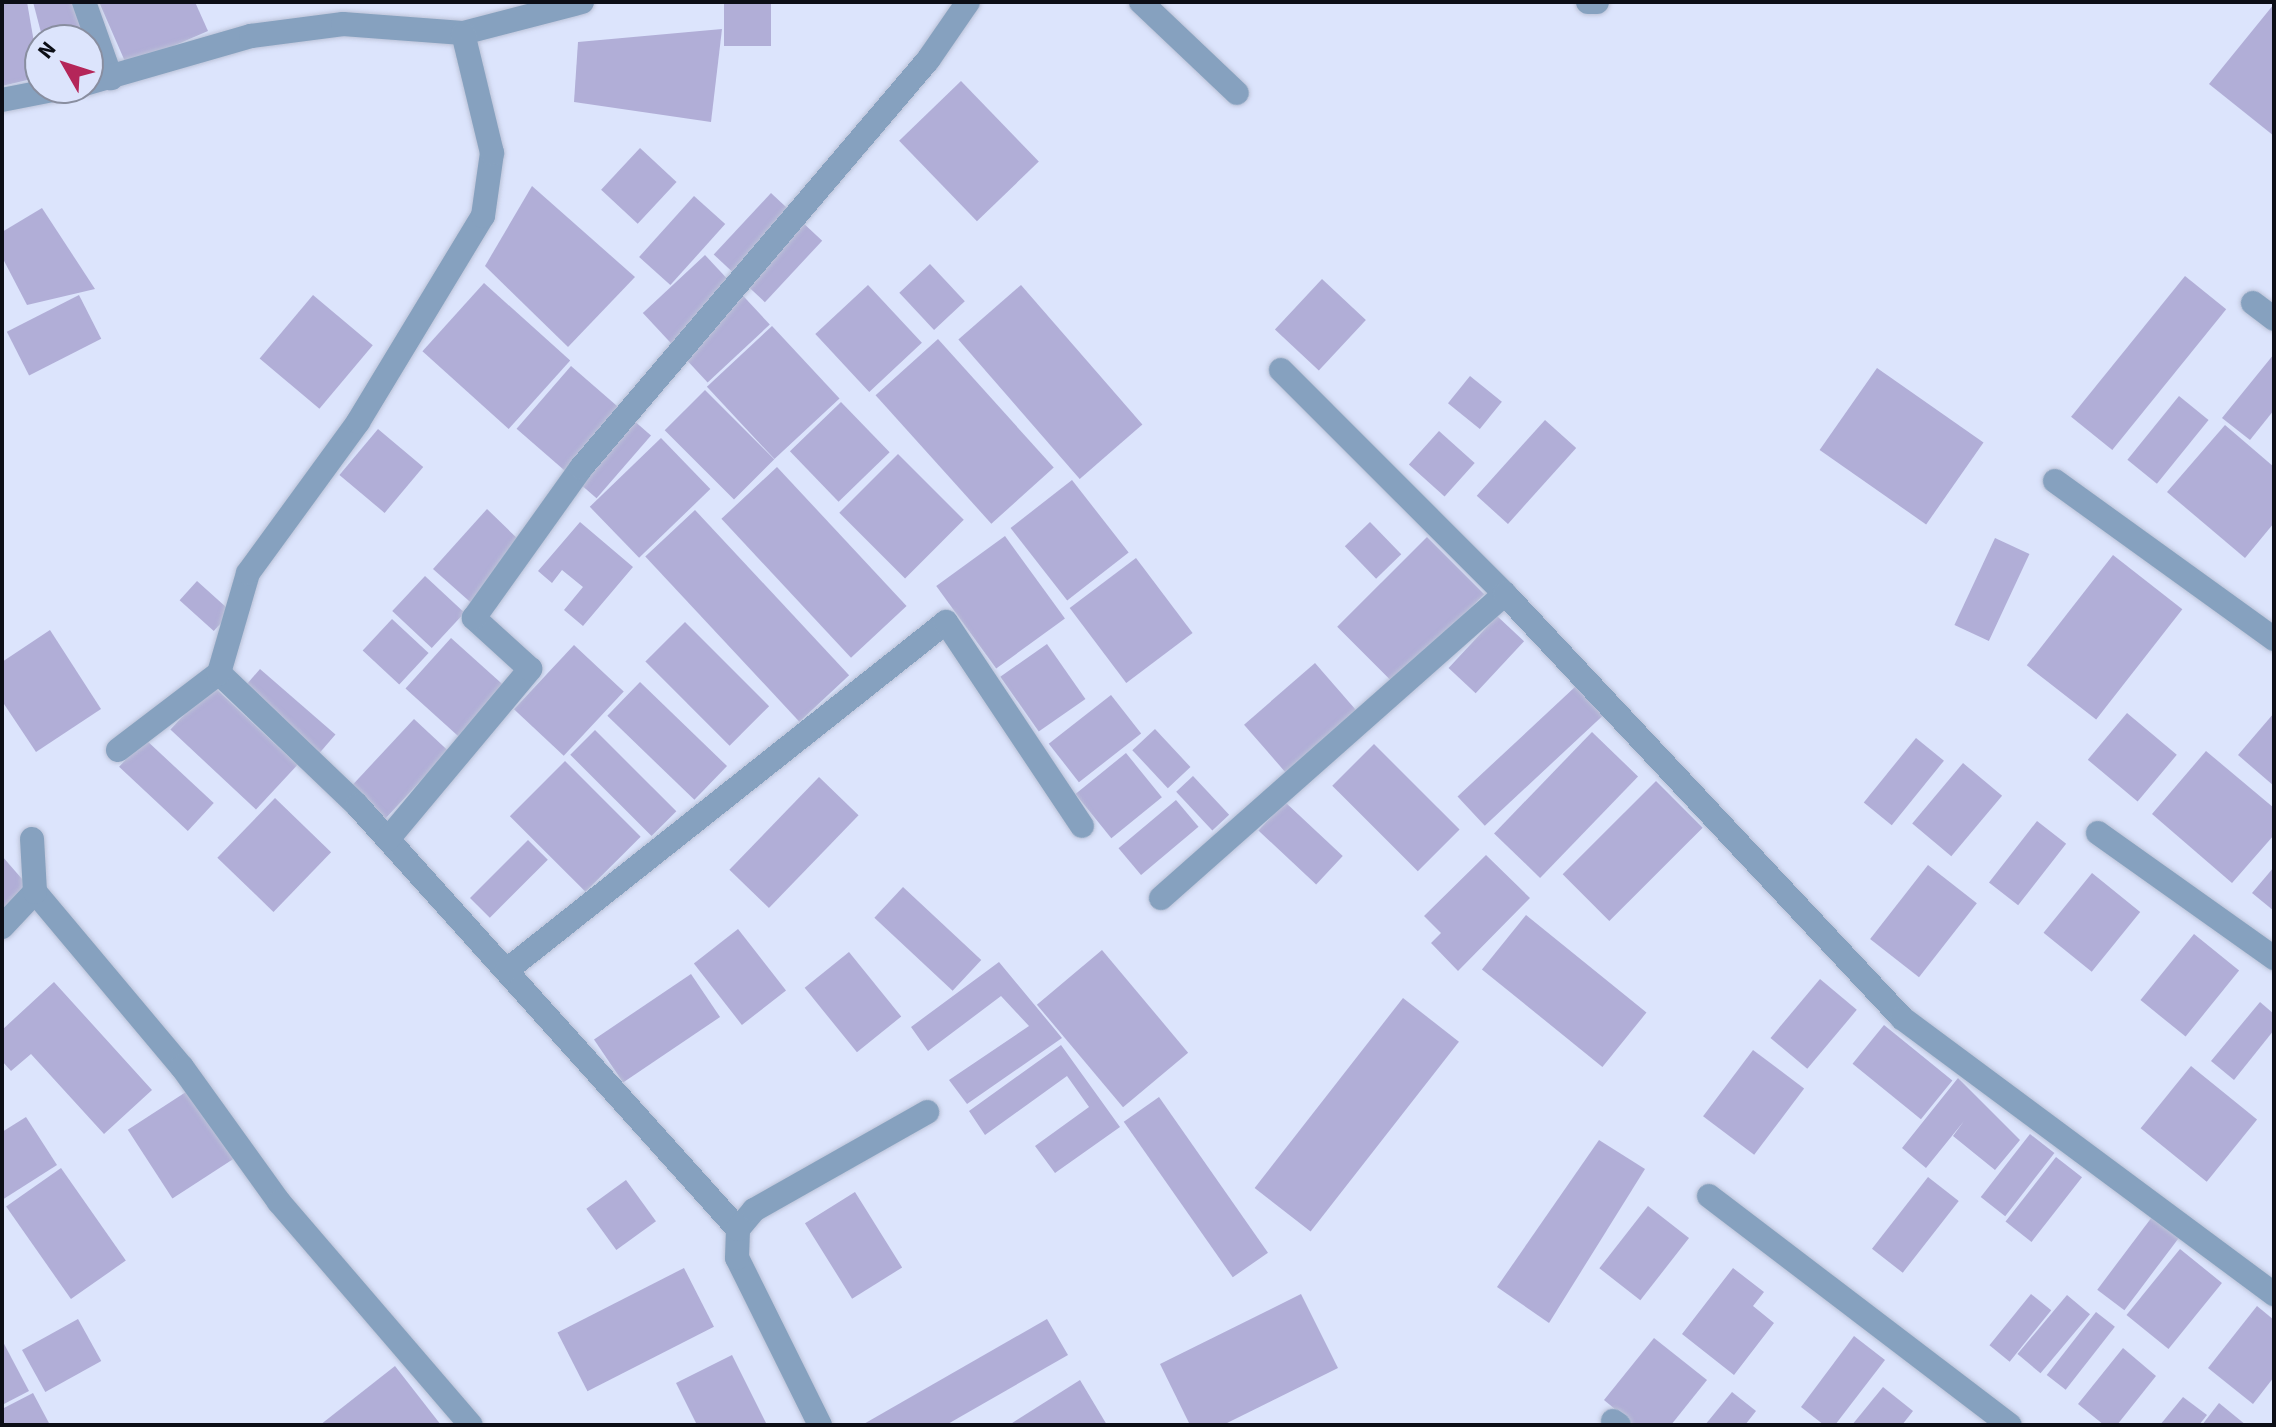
<!DOCTYPE html>
<style>
body{margin:0}
#map{position:relative;width:2276px;height:1427px;overflow:hidden;background:#dce4fc;font-family:"Source Sans 3",sans-serif}
div>[style]{position:absolute}
[style*='--x']{left:calc(var(--x)*1px);top:calc(var(--y)*1px);width:calc(var(--w)*1px);rotate:calc(var(--a)*1deg)}
.building>*{inset:0;background:#b1aed7;transform-origin:0 0}
.roads{filter:drop-shadow(0 0 2px #bbc2d7) drop-shadow(0 0 2px #bbc2d7)}
.lane>*{height:24px;margin:-12px;padding:0 12px;transform-origin:12px;border-radius:12px;background:#86a1bf}
.street>*{height:24px;margin:-12px;padding:0 12px;transform-origin:12px;border-radius:12px;background:#86a1bf}
span{translate:-50% -50%;white-space:nowrap;text-align:center;line-height:1.15;-webkit-text-stroke:7px #dce4fc;paint-order:stroke}
.frame{position:absolute;inset:0;border:4px solid #0c0e16;pointer-events:none}
.north{position:absolute;left:24px;top:24px;width:80px;height:80px;box-sizing:border-box;background:#dce4fc;border:2px solid #898ea0;border-radius:50%;rotate:309deg;font-size:22px;font-weight:700;line-height:32px;text-align:center;color:#0c0e16}
.north::after{content:'';display:block;margin:auto;width:28px;height:36px;background:#b42659;clip-path:polygon(50% 0,100% 100%,50% 72%,0 100%)}
</style>
<div id="map">
<div class="building">
<i style="clip-path:polygon(2px 2px,27px 2px,40px 77px,2px 86px)"></i>
<i style="clip-path:polygon(33px 2px,75px 2px,85px 40px,43px 40px)"></i>
<i style="clip-path:polygon(99px 2px,195px 2px,208px 31px,127px 66px)"></i>
<i style="left:724px;top:2px;width:47px;height:44px"></i>
<i style="clip-path:polygon(2274px 4px,2274px 136px,2209px 84px)"></i>
<i style="clip-path:polygon(722px 29px,711px 122px,574px 102px,578px 42px)"></i>
<i style="left:961px;top:81px;width:112px;height:86px;rotate:46deg"></i>
<i style="left:640px;top:148px;width:50px;height:57px;rotate:43deg"></i>
<i style="clip-path:polygon(532px 186px,635px 277px,568px 347px,485px 266px)"></i>
<i style="left:771px;top:193px;width:70px;height:84px;rotate:43deg"></i>
<i style="left:694px;top:196px;width:42px;height:82px;rotate:42deg"></i>
<i style="clip-path:polygon(42px 208px,95px 289px,27px 305px,2px 257px,2px 232px)"></i>
<i style="left:705px;top:255px;width:95px;height:85px;rotate:47deg"></i>
<i style="left:930px;top:264px;width:51px;height:42px;rotate:47deg"></i>
<i style="left:2185px;top:276px;width:53px;height:181px;rotate:39deg"></i>
<i style="left:1322px;top:279px;width:60px;height:69px;rotate:43deg"></i>
<i style="left:484px;top:283px;width:116px;height:92px;rotate:42deg"></i>
<i style="left:868px;top:285px;width:79px;height:72px;rotate:47deg"></i>
<i style="left:1021px;top:285px;width:185px;height:83px;rotate:49deg"></i>
<i style="left:79px;top:295px;width:49px;height:81px;rotate:63deg"></i>
<i style="left:313px;top:295px;width:78px;height:83px;rotate:40deg"></i>
<i style="left:772px;top:326px;width:99px;height:89px;rotate:47deg"></i>
<i style="left:938px;top:339px;width:173px;height:84px;rotate:48deg"></i>
<i style="clip-path:polygon(2274px 354px,2274px 410px,2250px 440px,2222px 418px)"></i>
<i style="left:571px;top:366px;width:106px;height:83px;rotate:41deg"></i>
<i style="left:1877px;top:368px;width:130px;height:100px;rotate:35deg"></i>
<i style="left:1470px;top:376px;width:41px;height:35px;rotate:39deg"></i>
<i style="left:705px;top:390px;width:98px;height:57px;rotate:45deg"></i>
<i style="left:2179px;top:396px;width:38px;height:82px;rotate:39deg"></i>
<i style="left:841px;top:402px;width:70px;height:71px;rotate:46deg"></i>
<i style="left:1545px;top:420px;width:42px;height:102px;rotate:42deg"></i>
<i style="clip-path:polygon(2225px 425px,2274px 467px,2274px 523px,2245px 558px,2167px 492px)"></i>
<i style="left:378px;top:429px;width:59px;height:60px;rotate:40deg"></i>
<i style="left:1439px;top:431px;width:48px;height:45px;rotate:42deg"></i>
<i style="left:661px;top:438px;width:71px;height:99px;rotate:46deg"></i>
<i style="left:898px;top:454px;width:93px;height:83px;rotate:45deg"></i>
<i style="left:777px;top:467px;width:190px;height:76px;rotate:47deg"></i>
<i style="left:1072px;top:480px;width:92px;height:78px;rotate:52deg"></i>
<i style="clip-path:polygon(487px 509px,522px 543px,477px 608px,433px 569px)"></i>
<i style="left:695px;top:510px;width:226px;height:68px;rotate:47deg"></i>
<i style="clip-path:polygon(580px 522px,633px 567px,583px 626px,564px 610px,583px 587px,562px 570px,552px 583px,538px 571px)"></i>
<i style="left:1370px;top:522px;width:45px;height:35px;rotate:46deg"></i>
<i style="left:1005px;top:536px;width:102px;height:85px;rotate:54deg"></i>
<i style="left:1427px;top:537px;width:81px;height:127px;rotate:45deg"></i>
<i style="left:1995px;top:538px;width:38px;height:96px;rotate:25deg"></i>
<i style="left:2113px;top:555px;width:88px;height:140px;rotate:38deg"></i>
<i style="left:1136px;top:558px;width:94px;height:83px;rotate:53deg"></i>
<i style="left:425px;top:576px;width:54px;height:48px;rotate:43deg"></i>
<i style="left:197px;top:581px;width:46px;height:26px;rotate:42deg"></i>
<i style="left:1497px;top:616px;width:37px;height:71px;rotate:43deg"></i>
<i style="left:392px;top:619px;width:50px;height:43px;rotate:43deg"></i>
<i style="left:685px;top:622px;width:119px;height:56px;rotate:45deg"></i>
<i style="clip-path:polygon(50px 630px,101px 709px,36px 752px,2px 701px,2px 662px)"></i>
<i style="left:451px;top:638px;width:79px;height:68px;rotate:42deg"></i>
<i style="left:1047px;top:644px;width:67px;height:57px;rotate:55deg"></i>
<i style="left:574px;top:645px;width:68px;height:88px;rotate:43deg"></i>
<i style="left:1315px;top:663px;width:64px;height:94px;rotate:49deg"></i>
<i style="left:260px;top:669px;width:100px;height:28px;rotate:41deg"></i>
<i style="left:640px;top:682px;width:121px;height:47px;rotate:44deg"></i>
<i style="left:212px;top:685px;width:117px;height:61px;rotate:43deg"></i>
<i style="left:1576px;top:686px;width:40px;height:162px;rotate:47deg"></i>
<i style="left:1111px;top:695px;width:49px;height:79px;rotate:52deg"></i>
<i style="left:2127px;top:713px;width:65px;height:61px;rotate:40deg"></i>
<i style="clip-path:polygon(2274px 713px,2274px 786px,2238px 755px)"></i>
<i style="left:414px;top:719px;width:47px;height:98px;rotate:43deg"></i>
<i style="left:1155px;top:729px;width:52px;height:31px;rotate:47deg"></i>
<i style="left:595px;top:730px;width:115px;height:35px;rotate:45deg"></i>
<i style="left:1592px;top:732px;width:64px;height:141px;rotate:44deg"></i>
<i style="left:1916px;top:738px;width:36px;height:83px;rotate:39deg"></i>
<i style="left:145px;top:739px;width:94px;height:38px;rotate:43deg"></i>
<i style="left:1374px;top:744px;width:121px;height:59px;rotate:45deg"></i>
<i style="clip-path:polygon(2206px 751px,2274px 808px,2274px 835px,2232px 883px,2152px 814px)"></i>
<i style="left:1126px;top:753px;width:57px;height:65px;rotate:51deg"></i>
<i style="left:565px;top:761px;width:107px;height:78px;rotate:45deg"></i>
<i style="left:1963px;top:763px;width:51px;height:79px;rotate:40deg"></i>
<i style="left:1193px;top:776px;width:53px;height:23px;rotate:47deg"></i>
<i style="left:819px;top:777px;width:55px;height:129px;rotate:44deg"></i>
<i style="left:1656px;top:781px;width:66px;height:132px;rotate:45deg"></i>
<i style="left:275px;top:798px;width:78px;height:83px;rotate:44deg"></i>
<i style="left:1176px;top:800px;width:35px;height:75px;rotate:50deg"></i>
<i style="left:1285px;top:802px;width:79px;height:39px;rotate:43deg"></i>
<i style="left:2037px;top:821px;width:37px;height:78px;rotate:38deg"></i>
<i style="left:528px;top:840px;width:28px;height:82px;rotate:45deg"></i>
<i style="clip-path:polygon(1486px 855px,1530px 898px,1458px 971px,1431px 943px,1441px 933px,1424px 916px)"></i>
<i style="clip-path:polygon(2px 856px,29px 887px,2px 910px)"></i>
<i style="left:1928px;top:865px;width:62px;height:94px;rotate:38deg"></i>
<i style="clip-path:polygon(2274px 867px,2274px 911px,2252px 893px)"></i>
<i style="left:2092px;top:873px;width:62px;height:77px;rotate:39deg"></i>
<i style="left:903px;top:887px;width:107px;height:42px;rotate:43deg"></i>
<i style="left:1526px;top:915px;width:155px;height:70px;rotate:39deg"></i>
<i style="left:738px;top:929px;width:78px;height:56px;rotate:52deg"></i>
<i style="left:2194px;top:934px;width:58px;height:85px;rotate:39deg"></i>
<i style="left:1102px;top:950px;width:134px;height:85px;rotate:50deg"></i>
<i style="left:849px;top:952px;width:83px;height:57px;rotate:51deg"></i>
<i style="clip-path:polygon(999px 962px,1062px 1038px,967px 1104px,949px 1080px,1029px 1026px,1001px 996px,928px 1051px,911px 1027px)"></i>
<i style="left:691px;top:974px;width:52px;height:117px;rotate:56deg"></i>
<i style="left:1820px;top:979px;width:48px;height:77px;rotate:40deg"></i>
<i style="clip-path:polygon(54px 982px,152px 1090px,104px 1134px,31px 1054px,11px 1071px,2px 1061px,2px 1030px)"></i>
<i style="left:1403px;top:998px;width:71px;height:241px;rotate:38deg"></i>
<i style="clip-path:polygon(2260px 1002px,2274px 1014px,2274px 1030px,2234px 1080px,2211px 1061px)"></i>
<i style="left:1884px;top:1025px;width:88px;height:50px;rotate:39deg"></i>
<i style="clip-path:polygon(1061px 1045px,1120px 1127px,1055px 1173px,1035px 1146px,1089px 1107px,1067px 1076px,985px 1135px,969px 1111px)"></i>
<i style="left:1753px;top:1050px;width:64px;height:83px;rotate:37deg"></i>
<i style="left:2191px;top:1066px;width:85px;height:80px;rotate:39deg"></i>
<i style="clip-path:polygon(1958px 1078px,2020px 1140px,1995px 1170px,1953px 1136px,1964px 1121px,1926px 1168px,1902px 1148px)"></i>
<i style="left:189px;top:1090px;width:82px;height:73px;rotate:57deg"></i>
<i style="left:1159px;top:1097px;width:190px;height:43px;rotate:55deg"></i>
<i style="clip-path:polygon(26px 1117px,57px 1165px,2px 1200px,2px 1132px)"></i>
<i style="left:2030px;top:1134px;width:31px;height:80px;rotate:38deg"></i>
<i style="clip-path:polygon(1599px 1140px,1645px 1169px,1549px 1323px,1497px 1287px)"></i>
<i style="left:2056px;top:1157px;width:33px;height:82px;rotate:38deg"></i>
<i style="left:61px;top:1168px;width:113px;height:67px;rotate:55deg"></i>
<i style="left:1928px;top:1177px;width:39px;height:91px;rotate:38deg"></i>
<i style="left:626px;top:1180px;width:51px;height:49px;rotate:54deg"></i>
<i style="left:855px;top:1192px;width:89px;height:59px;rotate:58deg"></i>
<i style="left:1648px;top:1206px;width:52px;height:79px;rotate:38deg"></i>
<i style="left:2152px;top:1217px;width:34px;height:91px;rotate:37deg"></i>
<i style="left:2180px;top:1249px;width:54px;height:85px;rotate:39deg"></i>
<i style="left:684px;top:1268px;width:66px;height:142px;rotate:63deg"></i>
<i style="clip-path:polygon(1733px 1268px,1764px 1292px,1753px 1306px,1774px 1323px,1734px 1375px,1682px 1334px)"></i>
<i style="clip-path:polygon(1301px 1294px,1338px 1368px,1223px 1425px,1190px 1425px,1160px 1364px)"></i>
<i style="left:2031px;top:1294px;width:26px;height:66px;rotate:39deg"></i>
<i style="left:2067px;top:1295px;width:30px;height:77px;rotate:40deg"></i>
<i style="clip-path:polygon(2257px 1306px,2274px 1320px,2274px 1377px,2253px 1404px,2208px 1368px)"></i>
<i style="left:2096px;top:1312px;width:24px;height:80px;rotate:38deg"></i>
<i style="left:78px;top:1319px;width:48px;height:64px;rotate:61deg"></i>
<i style="clip-path:polygon(1047px 1319px,1068px 1355px,946px 1425px,862px 1425px)"></i>
<i style="clip-path:polygon(1854px 1336px,1885px 1360px,1835px 1425px,1824px 1425px,1801px 1407px)"></i>
<i style="clip-path:polygon(1654px 1338px,1707px 1380px,1671px 1425px,1634px 1425px,1604px 1400px)"></i>
<i style="clip-path:polygon(2px 1340px,29px 1391px,2px 1405px)"></i>
<i style="clip-path:polygon(2123px 1348px,2156px 1376px,2117px 1425px,2104px 1425px,2078px 1404px)"></i>
<i style="clip-path:polygon(732px 1355px,767px 1425px,697px 1425px,676px 1383px)"></i>
<i style="clip-path:polygon(395px 1366px,441px 1425px,320px 1425px)"></i>
<i style="clip-path:polygon(1080px 1380px,1107px 1425px,1009px 1425px)"></i>
<i style="clip-path:polygon(1883px 1387px,1913px 1411px,1902px 1425px,1852px 1425px)"></i>
<i style="clip-path:polygon(1732px 1392px,1756px 1411px,1745px 1425px,1705px 1425px)"></i>
<i style="clip-path:polygon(33px 1393px,50px 1425px,2px 1425px,2px 1409px)"></i>
<i style="clip-path:polygon(2183px 1397px,2207px 1415px,2199px 1425px,2160px 1425px)"></i>
<i style="clip-path:polygon(2219px 1403px,2246px 1425px,2202px 1425px)"></i>
</div>
<div class="roads">
<div class="lane">
<i style="--x:35;--y:892;--w:229;--a:50"></i>
<i style="--x:182;--y:1067;--w:166;--a:54.3"></i>
<i style="--x:279;--y:1202;--w:294;--a:49.3"></i>
</div>
<div class="street">
<i style="--x:84;--y:2;--w:81;--a:70.4"></i>
<i style="--x:1141;--y:2;--w:132;--a:43.5"></i>
<i style="--x:1588;--y:2;--w:9;--a:0"></i>
<i style="--x:88;--y:83;--w:170;--a:-16.1"></i>
<i style="--x:251;--y:36;--w:93;--a:-7.4"></i>
<i style="--x:343;--y:24;--w:120;--a:4.3"></i>
<i style="--x:463;--y:33;--w:123;--a:-14.6"></i>
<i style="--x:2;--y:100;--w:62;--a:-11.1"></i>
<i style="--x:2253;--y:303;--w:26;--a:37"></i>
<i style="--x:1281;--y:370;--w:317;--a:45"></i>
<i style="--x:2055;--y:481;--w:270;--a:35.8"></i>
<i style="--x:219;--y:673;--w:191;--a:43.7"></i>
<i style="--x:357;--y:805;--w:570;--a:48.06"></i>
<i style="--x:118;--y:750;--w:127;--a:-37.3"></i>
<i style="--x:219;--y:673;--w:104;--a:-73.8"></i>
<i style="--x:248;--y:573;--w:187;--a:-53.9"></i>
<i style="--x:358;--y:422;--w:241;--a:-58.8"></i>
<i style="--x:483;--y:216;--w:64;--a:-81.9"></i>
<i style="--x:492;--y:153;--w:123;--a:-103.6"></i>
<i style="--x:2098;--y:833;--w:216;--a:35.4"></i>
<i style="--x:388;--y:839;--w:222;--a:-50.1"></i>
<i style="--x:530;--y:669;--w:76;--a:-137.7"></i>
<i style="--x:474;--y:618;--w:184;--a:-54.5"></i>
<i style="--x:581;--y:468;--w:536;--a:-49.62"></i>
<i style="--x:928;--y:60;--w:70;--a:-55.4"></i>
<i style="--x:1161;--y:898;--w:459;--a:-41.5"></i>
<i style="--x:1505;--y:594;--w:581;--a:46.88"></i>
<i style="--x:1902;--y:1018;--w:463;--a:36.6"></i>
<i style="--x:2;--y:927;--w:48;--a:-46.7"></i>
<i style="--x:35;--y:892;--w:53;--a:-93.2"></i>
<i style="--x:507;--y:970;--w:560;--a:-38.4"></i>
<i style="--x:946;--y:622;--w:245;--a:56.3"></i>
<i style="--x:1709;--y:1196;--w:378;--a:37.3"></i>
<i style="--x:1613;--y:1421;--w:7;--a:34"></i>
<i style="--x:820;--y:1425;--w:186;--a:-116.4"></i>
<i style="--x:737;--y:1258;--w:29;--a:-88"></i>
<i style="--x:738;--y:1229;--w:25;--a:-50"></i>
<i style="--x:754;--y:1210;--w:199;--a:-29.5"></i>
</div>
</div>
<div class="frame"></div>
<div class="north">N</div>
</div>
